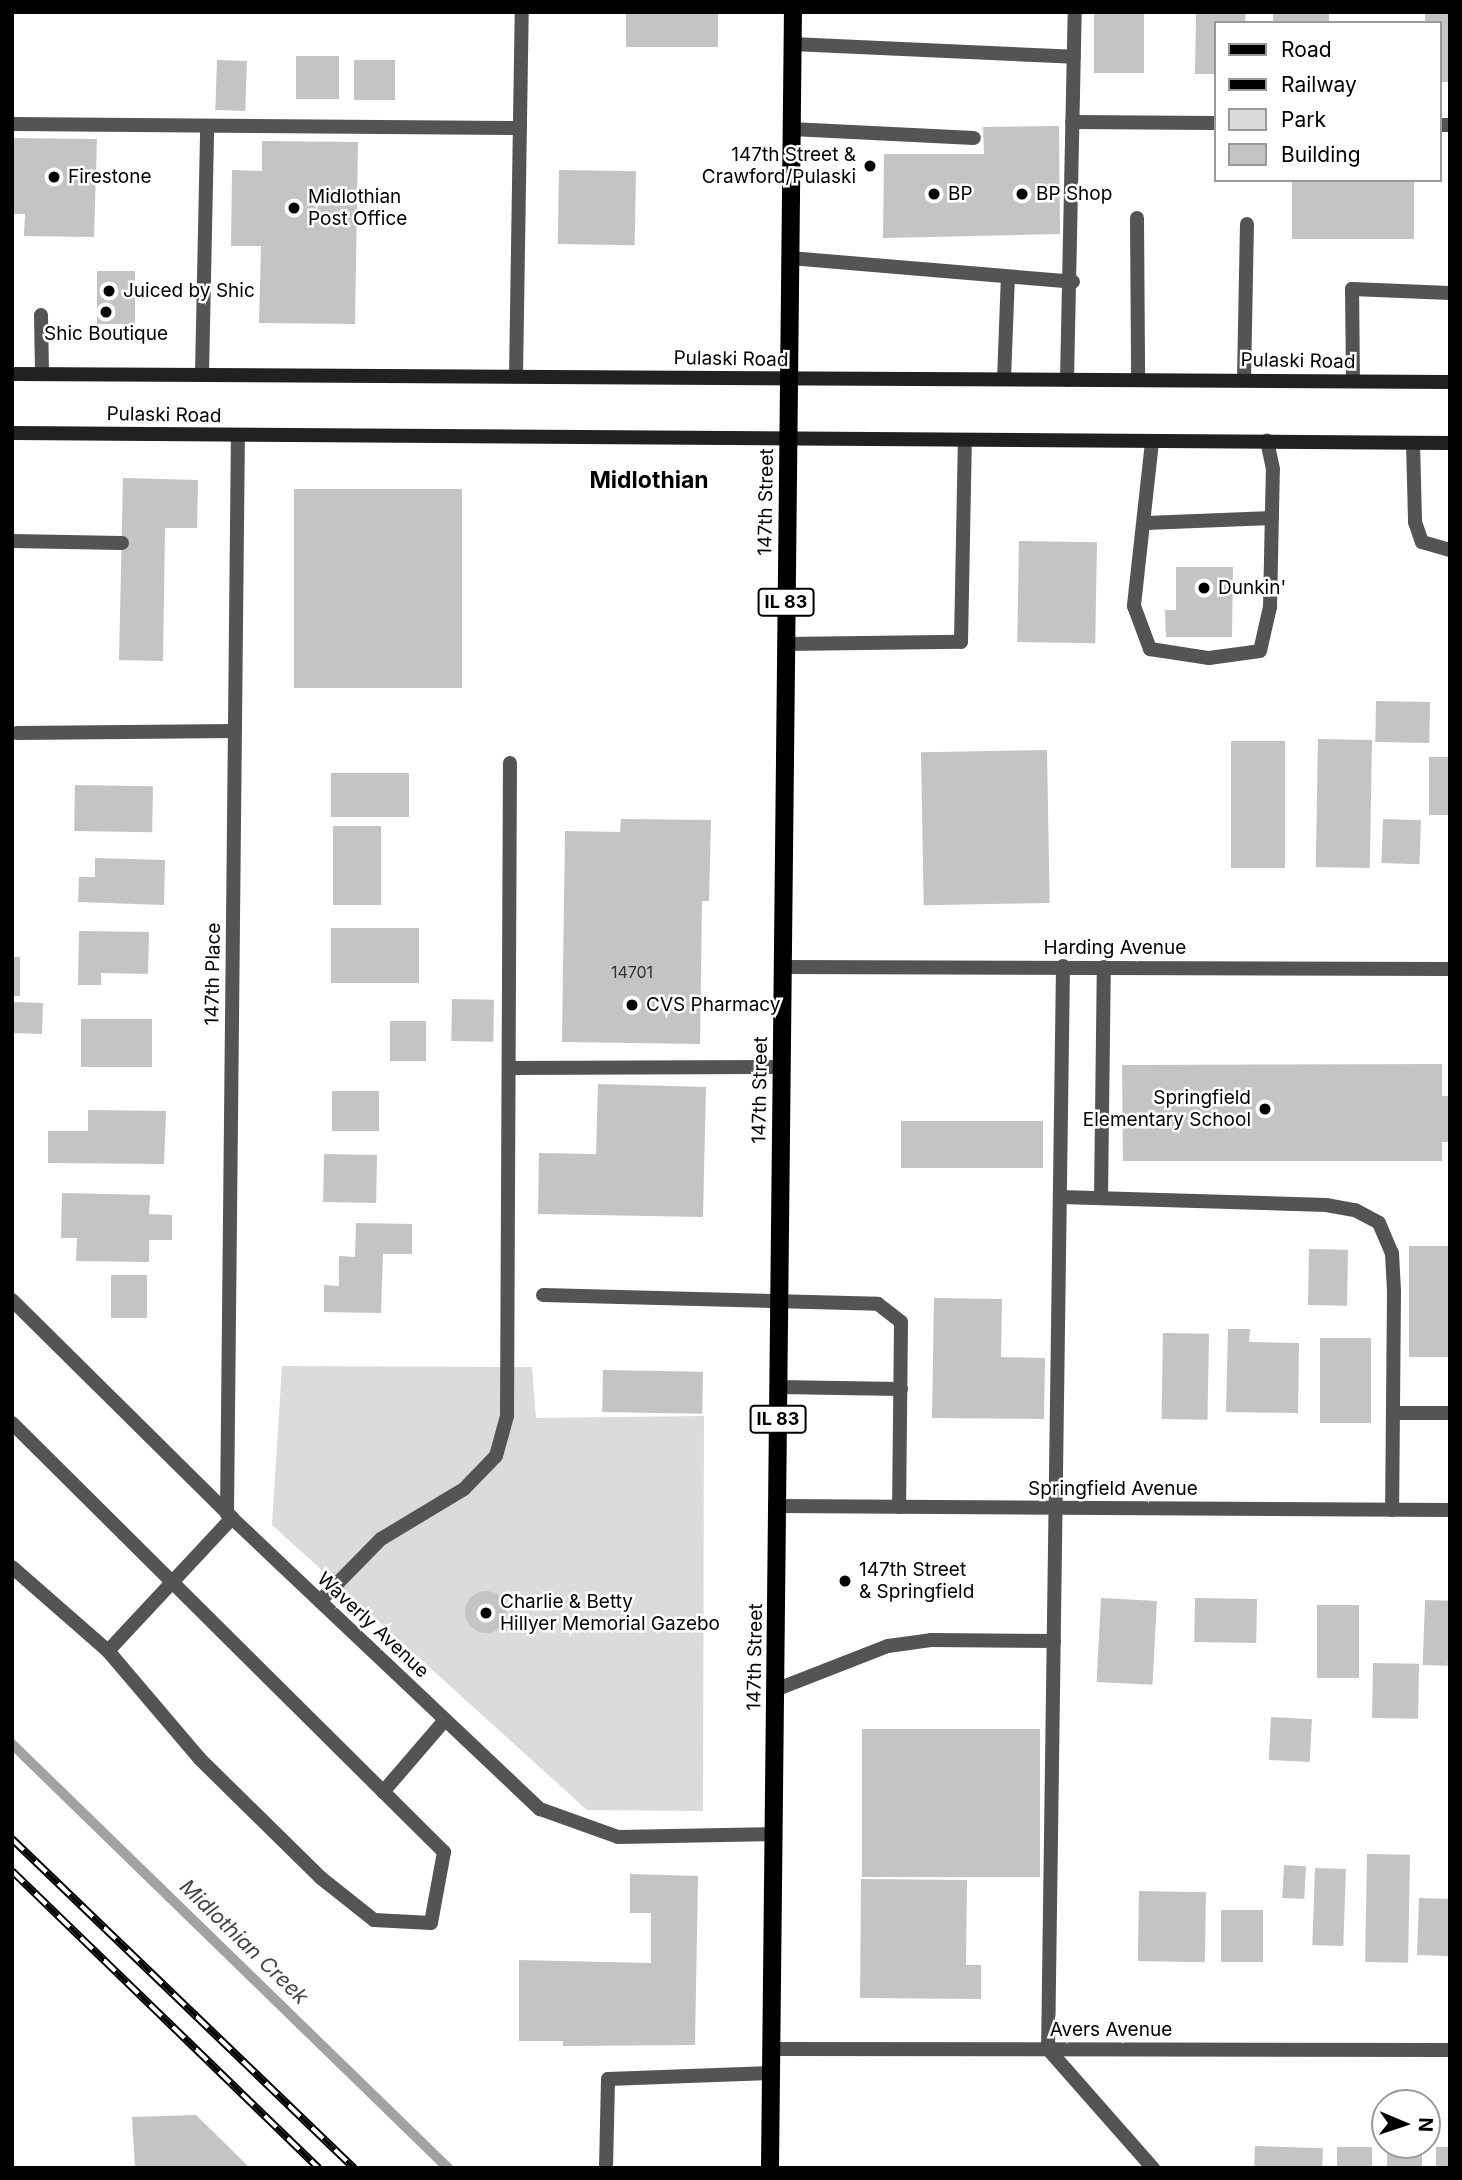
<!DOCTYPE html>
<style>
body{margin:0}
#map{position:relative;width:1462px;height:2180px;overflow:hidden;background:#fff;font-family:Inter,sans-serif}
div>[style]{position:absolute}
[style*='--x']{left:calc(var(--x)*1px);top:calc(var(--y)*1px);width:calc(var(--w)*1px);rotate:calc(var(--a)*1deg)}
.green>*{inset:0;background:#dbdbdb}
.stream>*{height:10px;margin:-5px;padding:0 5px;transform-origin:5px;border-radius:5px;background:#a2a2a2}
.building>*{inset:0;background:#c4c4c4;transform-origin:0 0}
.round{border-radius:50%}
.lane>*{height:14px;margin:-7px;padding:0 7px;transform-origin:7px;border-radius:7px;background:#545454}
.street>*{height:14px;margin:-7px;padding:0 7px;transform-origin:7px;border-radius:7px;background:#545454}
.secondary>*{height:14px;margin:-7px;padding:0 7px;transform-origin:7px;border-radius:7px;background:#212121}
.primary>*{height:18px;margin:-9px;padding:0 9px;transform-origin:9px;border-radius:9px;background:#000}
.rail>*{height:8px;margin-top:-4px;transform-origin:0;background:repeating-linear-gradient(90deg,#fff 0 16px,#000 0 32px);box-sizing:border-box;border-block:2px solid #000}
.dots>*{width:19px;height:19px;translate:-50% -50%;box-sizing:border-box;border:4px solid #fff;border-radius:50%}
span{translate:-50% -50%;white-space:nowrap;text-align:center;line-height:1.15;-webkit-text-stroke:5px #fff;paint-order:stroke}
.number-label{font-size:16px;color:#313131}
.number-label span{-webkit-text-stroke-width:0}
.shield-label span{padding:2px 5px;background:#fff;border:2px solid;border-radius:5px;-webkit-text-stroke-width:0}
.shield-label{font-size:18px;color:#000;font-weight:700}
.poi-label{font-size:19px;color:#000}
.right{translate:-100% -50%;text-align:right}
.left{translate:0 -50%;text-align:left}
.street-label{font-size:19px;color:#000}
.water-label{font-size:21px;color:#434343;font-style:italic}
.quarter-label{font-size:23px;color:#000;font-weight:700}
.frame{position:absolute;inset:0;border:14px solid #000;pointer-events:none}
.legend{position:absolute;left:1214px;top:21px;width:228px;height:161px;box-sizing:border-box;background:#fff;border:2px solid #999;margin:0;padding:9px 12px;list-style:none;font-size:21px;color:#000}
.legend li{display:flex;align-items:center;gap:14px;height:35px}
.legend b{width:35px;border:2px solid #999}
.north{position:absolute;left:1371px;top:2089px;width:70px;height:70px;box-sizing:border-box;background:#fff;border:2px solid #999;border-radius:50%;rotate:92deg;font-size:19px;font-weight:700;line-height:28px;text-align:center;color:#000}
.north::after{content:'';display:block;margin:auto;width:24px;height:32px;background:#000;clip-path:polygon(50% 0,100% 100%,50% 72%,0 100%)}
</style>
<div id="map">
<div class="green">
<i style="clip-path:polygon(282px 1366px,532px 1367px,536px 1418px,704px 1416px,703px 1811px,587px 1810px,272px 1525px)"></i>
</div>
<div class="stream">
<i style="--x:12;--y:1744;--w:608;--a:44.2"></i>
</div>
<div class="building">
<i style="left:626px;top:12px;width:92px;height:35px"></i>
<i style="left:1094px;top:12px;width:50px;height:61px"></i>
<i style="clip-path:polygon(1196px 12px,1246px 12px,1245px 23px,1215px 23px,1215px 74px,1195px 74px)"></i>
<i style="left:1273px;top:12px;width:56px;height:11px"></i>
<i style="clip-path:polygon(1425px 12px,1450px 12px,1450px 82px,1439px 82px,1439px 23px,1425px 23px)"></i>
<i style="left:296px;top:56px;width:43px;height:43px"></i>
<i style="left:217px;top:60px;width:30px;height:50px;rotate:2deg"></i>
<i style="left:354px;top:60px;width:41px;height:40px"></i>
<i style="clip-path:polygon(1059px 126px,1060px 234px,883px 238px,884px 154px,984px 154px,983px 127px)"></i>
<i style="clip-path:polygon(12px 138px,97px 139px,94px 237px,24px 236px,25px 214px,12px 214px)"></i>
<i style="clip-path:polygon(262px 141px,358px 142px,355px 324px,259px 323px,261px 246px,231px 246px,232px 170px,262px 171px)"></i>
<i style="left:559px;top:170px;width:77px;height:74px;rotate:1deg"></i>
<i style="left:1292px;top:180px;width:122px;height:59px"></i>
<i style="left:97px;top:271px;width:38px;height:53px"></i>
<i style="clip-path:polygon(123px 478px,198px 480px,197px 528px,165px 528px,163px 661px,119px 660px)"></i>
<i style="left:462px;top:489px;width:199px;height:168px;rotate:90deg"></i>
<i style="left:1019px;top:541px;width:78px;height:101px;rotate:1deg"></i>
<i style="clip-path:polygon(1176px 567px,1233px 567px,1232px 637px,1166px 637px,1165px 610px,1176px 610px)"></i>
<i style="left:1376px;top:701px;width:54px;height:41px;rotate:1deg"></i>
<i style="left:1318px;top:739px;width:54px;height:128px;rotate:1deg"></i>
<i style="left:1231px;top:741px;width:54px;height:127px"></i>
<i style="left:1047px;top:750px;width:153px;height:126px;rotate:89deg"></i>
<i style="left:1429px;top:757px;width:21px;height:58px"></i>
<i style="left:331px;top:773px;width:78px;height:44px"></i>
<i style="left:75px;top:785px;width:78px;height:46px;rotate:1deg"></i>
<i style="clip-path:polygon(621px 819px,711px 820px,709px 901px,702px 901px,700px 1044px,562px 1042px,565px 831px,620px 832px)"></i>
<i style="left:1383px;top:819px;width:38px;height:44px;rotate:2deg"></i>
<i style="left:333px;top:826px;width:48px;height:79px"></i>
<i style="clip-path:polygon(95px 858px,165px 860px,164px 905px,78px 902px,79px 877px,95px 877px)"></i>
<i style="left:331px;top:928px;width:88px;height:55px"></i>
<i style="clip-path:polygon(79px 931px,149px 932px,148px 974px,101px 973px,101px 985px,78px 985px)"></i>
<i style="left:12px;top:957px;width:8px;height:39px"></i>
<i style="left:452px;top:999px;width:42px;height:42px;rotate:1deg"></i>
<i style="left:12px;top:1002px;width:31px;height:31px;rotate:2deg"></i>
<i style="left:81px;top:1019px;width:71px;height:48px"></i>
<i style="left:390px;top:1021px;width:36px;height:40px"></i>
<i style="clip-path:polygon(1442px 1064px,1442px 1096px,1450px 1096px,1450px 1142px,1442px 1142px,1442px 1161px,1123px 1161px,1122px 1065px)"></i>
<i style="clip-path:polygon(598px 1084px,706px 1087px,703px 1217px,538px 1214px,539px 1153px,596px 1154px)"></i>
<i style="left:332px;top:1091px;width:47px;height:40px"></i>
<i style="clip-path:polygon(88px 1110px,166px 1111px,164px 1164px,48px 1163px,48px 1131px,88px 1131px)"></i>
<i style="left:901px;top:1121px;width:142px;height:47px"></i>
<i style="left:324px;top:1154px;width:53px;height:48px;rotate:1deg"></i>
<i style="clip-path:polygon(62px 1193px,150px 1195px,149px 1214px,172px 1215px,172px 1240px,149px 1240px,149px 1262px,76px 1261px,77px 1238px,61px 1238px)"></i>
<i style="clip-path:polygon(356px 1223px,412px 1224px,412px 1254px,383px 1254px,381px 1313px,324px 1312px,324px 1285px,339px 1286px,339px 1256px,355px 1257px)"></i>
<i style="left:1409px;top:1246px;width:41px;height:111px"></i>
<i style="left:1309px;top:1249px;width:39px;height:56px;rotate:1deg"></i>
<i style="left:111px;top:1275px;width:36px;height:43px"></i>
<i style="clip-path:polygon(934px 1298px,1002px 1299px,1001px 1357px,1045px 1358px,1044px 1419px,932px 1418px)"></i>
<i style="clip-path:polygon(1228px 1329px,1250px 1329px,1249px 1342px,1299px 1343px,1298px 1413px,1226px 1412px)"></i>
<i style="left:1163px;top:1333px;width:46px;height:86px;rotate:1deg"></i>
<i style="left:1320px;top:1338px;width:51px;height:85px"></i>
<i style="left:603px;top:1370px;width:100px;height:42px;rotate:1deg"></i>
<i class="round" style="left:465px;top:1591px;width:42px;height:42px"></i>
<i style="left:1101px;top:1598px;width:56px;height:84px;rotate:3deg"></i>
<i style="left:1195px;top:1598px;width:62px;height:44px;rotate:1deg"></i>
<i style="left:1425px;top:1600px;width:25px;height:65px;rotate:2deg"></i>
<i style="left:1317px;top:1605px;width:42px;height:73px"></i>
<i style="left:1373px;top:1663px;width:46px;height:55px;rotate:1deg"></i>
<i style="left:1271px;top:1717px;width:41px;height:43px;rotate:3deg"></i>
<i style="left:862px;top:1729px;width:178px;height:148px"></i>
<i style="left:1367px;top:1854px;width:43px;height:108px;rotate:1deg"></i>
<i style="left:1284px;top:1865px;width:22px;height:33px;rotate:3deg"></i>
<i style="left:1315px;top:1868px;width:31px;height:77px;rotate:2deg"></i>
<i style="clip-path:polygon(630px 1874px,698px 1876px,695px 2045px,563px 2046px,563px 2041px,519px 2041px,519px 1960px,651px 1963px,651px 1913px,630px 1913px)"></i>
<i style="clip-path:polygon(861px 1879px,967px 1880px,966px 1965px,981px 1965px,981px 1999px,860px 1998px)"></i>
<i style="left:1139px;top:1891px;width:67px;height:70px;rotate:1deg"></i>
<i style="left:1419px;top:1898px;width:31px;height:57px;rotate:2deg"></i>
<i style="left:1221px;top:1910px;width:42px;height:52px"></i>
<i style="clip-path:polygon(196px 2115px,250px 2168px,135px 2168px,132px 2117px)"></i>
<i style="left:1255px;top:2146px;width:68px;height:22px;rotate:2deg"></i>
<i style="left:1387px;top:2146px;width:35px;height:22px"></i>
<i style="left:1337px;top:2147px;width:35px;height:21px"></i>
<i style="left:1436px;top:2147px;width:14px;height:21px"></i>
</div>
<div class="lane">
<i style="--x:792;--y:44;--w:282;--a:2.6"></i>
<i style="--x:1072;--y:122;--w:143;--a:0.4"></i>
<i style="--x:12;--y:124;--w:508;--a:0.45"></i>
<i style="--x:1439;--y:125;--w:11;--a:0"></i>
<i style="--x:791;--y:129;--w:183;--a:2.8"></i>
<i style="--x:1137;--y:218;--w:162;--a:89.6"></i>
<i style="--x:790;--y:258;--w:284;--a:4.8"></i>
<i style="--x:41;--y:315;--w:59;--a:89"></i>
<i style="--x:202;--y:374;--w:248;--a:-88.8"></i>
<i style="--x:516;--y:376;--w:364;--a:-89.1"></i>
<i style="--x:1004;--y:379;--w:102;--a:-87.8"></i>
<i style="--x:1244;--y:379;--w:155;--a:-88.9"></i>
<i style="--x:1067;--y:380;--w:368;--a:-88.8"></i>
<i style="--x:1353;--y:381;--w:92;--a:-90.6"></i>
<i style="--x:1352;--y:289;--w:98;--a:2.3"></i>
<i style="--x:1152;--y:442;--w:165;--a:96.3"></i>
<i style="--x:1134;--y:606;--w:46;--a:69.6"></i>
<i style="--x:1150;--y:649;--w:60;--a:8.7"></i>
<i style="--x:1209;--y:658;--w:51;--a:-7.8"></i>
<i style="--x:1260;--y:651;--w:45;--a:-77.2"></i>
<i style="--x:1270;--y:607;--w:138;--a:-88.8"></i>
<i style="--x:1273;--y:469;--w:29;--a:-102"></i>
<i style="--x:1413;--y:443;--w:79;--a:88.5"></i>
<i style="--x:1415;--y:522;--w:21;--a:71"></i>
<i style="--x:1422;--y:542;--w:29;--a:16"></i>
<i style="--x:1146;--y:523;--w:126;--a:-2.3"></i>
<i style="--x:12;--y:541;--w:110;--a:1"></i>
<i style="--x:785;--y:644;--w:176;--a:-0.7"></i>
<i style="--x:961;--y:642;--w:201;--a:-88.9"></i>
<i style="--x:17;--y:733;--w:218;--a:-0.5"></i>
<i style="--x:1063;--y:966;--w:1083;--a:90.79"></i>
<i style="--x:1048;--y:2049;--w:159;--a:48.6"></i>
<i style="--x:509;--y:1068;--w:272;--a:-0.2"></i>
<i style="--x:1060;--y:1197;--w:266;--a:1.7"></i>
<i style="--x:1326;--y:1205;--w:29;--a:10"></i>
<i style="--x:1355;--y:1210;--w:27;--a:28"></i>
<i style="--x:1379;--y:1223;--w:33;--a:67"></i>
<i style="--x:1392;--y:1253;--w:39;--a:87"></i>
<i style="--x:1394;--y:1292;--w:218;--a:90.5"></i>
<i style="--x:1101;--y:1198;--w:231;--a:-89.3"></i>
<i style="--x:543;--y:1295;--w:335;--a:1.5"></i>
<i style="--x:878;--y:1304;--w:29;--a:38"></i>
<i style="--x:901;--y:1322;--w:185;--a:90.6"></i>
<i style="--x:778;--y:1387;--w:123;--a:0.9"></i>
<i style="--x:1393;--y:1413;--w:57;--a:0"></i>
<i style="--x:12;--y:1423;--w:609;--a:44.8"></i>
<i style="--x:444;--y:1852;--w:72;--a:100.4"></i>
<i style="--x:431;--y:1923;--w:57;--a:-177"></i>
<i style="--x:374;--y:1920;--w:68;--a:-141.6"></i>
<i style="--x:321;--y:1878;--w:170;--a:-135.5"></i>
<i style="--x:200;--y:1759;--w:142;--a:-130.4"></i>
<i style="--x:12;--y:1567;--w:128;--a:41.2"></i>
<i style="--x:108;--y:1651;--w:182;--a:-47"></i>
<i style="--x:320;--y:1601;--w:87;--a:-45.5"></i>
<i style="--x:381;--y:1539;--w:97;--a:-31.1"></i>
<i style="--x:464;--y:1489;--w:46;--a:-45.9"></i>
<i style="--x:496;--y:1456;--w:41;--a:-74.6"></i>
<i style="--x:507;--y:1416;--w:653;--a:-89.74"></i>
<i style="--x:775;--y:1690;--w:121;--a:-21.3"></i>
<i style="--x:888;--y:1646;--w:43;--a:-7.9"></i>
<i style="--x:931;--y:1640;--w:123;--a:0.5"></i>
<i style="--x:383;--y:1792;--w:95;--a:-49.3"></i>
<i style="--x:606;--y:2168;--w:89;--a:-88.7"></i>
<i style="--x:608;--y:2079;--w:164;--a:-2.1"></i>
</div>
<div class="street">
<i style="--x:782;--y:967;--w:667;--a:0.17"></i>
<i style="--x:12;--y:1300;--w:310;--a:44.7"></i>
<i style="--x:232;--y:1518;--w:424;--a:43.4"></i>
<i style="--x:540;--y:1809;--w:83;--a:19.7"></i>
<i style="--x:618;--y:1837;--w:156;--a:-1.1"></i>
<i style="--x:777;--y:1506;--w:673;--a:0.34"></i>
<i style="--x:227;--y:1514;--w:1079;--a:-89.42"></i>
<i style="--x:772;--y:2049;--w:678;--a:0.08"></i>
</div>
<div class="secondary">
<i style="--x:12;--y:374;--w:1438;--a:0.32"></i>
<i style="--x:12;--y:433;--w:1438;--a:0.4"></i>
</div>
<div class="primary">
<i style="--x:770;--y:2168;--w:2156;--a:-89.39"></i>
</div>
<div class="rail">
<i style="--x:12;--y:1839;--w:475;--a:43.9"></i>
<i style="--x:12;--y:1871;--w:427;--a:44.1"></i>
</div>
<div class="dots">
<i style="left:870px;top:166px;background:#000"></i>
<i style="left:54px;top:177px;background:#000"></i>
<i style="left:934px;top:194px;background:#000"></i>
<i style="left:1022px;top:194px;background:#000"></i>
<i style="left:294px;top:208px;background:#000"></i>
<i style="left:109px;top:291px;background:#000"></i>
<i style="left:106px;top:312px;background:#000"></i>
<i style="left:1204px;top:588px;background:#000"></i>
<i style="left:632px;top:1005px;background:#000"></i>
<i style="left:1265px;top:1109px;background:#000"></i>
<i style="left:845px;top:1581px;background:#000"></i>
<i style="left:486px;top:1613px;background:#000"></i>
</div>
<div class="number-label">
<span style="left:632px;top:972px">14701</span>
</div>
<div class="shield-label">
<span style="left:786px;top:602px">IL 83</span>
<span style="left:778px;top:1419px">IL 83</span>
</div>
<div class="poi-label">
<span class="right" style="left:856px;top:166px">147th Street &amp;<br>Crawford/Pulaski</span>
<span class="left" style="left:68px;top:177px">Firestone</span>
<span class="left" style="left:948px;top:194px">BP</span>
<span class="left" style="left:1036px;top:194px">BP Shop</span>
<span class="left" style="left:308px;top:208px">Midlothian<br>Post Office</span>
<span class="left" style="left:123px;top:291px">Juiced by Shic</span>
<span style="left:106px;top:334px">Shic Boutique</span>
<span class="left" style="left:1218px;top:588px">Dunkin'</span>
<span class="left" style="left:646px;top:1005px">CVS Pharmacy</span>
<span class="right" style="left:1251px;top:1109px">Springfield<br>Elementary School</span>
<span class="left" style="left:859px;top:1581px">147th Street<br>&amp; Springfield</span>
<span class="left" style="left:500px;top:1613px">Charlie &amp; Betty<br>Hillyer Memorial Gazebo</span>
</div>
<div class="street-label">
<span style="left:731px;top:359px;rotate:1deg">Pulaski Road</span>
<span style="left:1298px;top:361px;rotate:1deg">Pulaski Road</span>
<span style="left:164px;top:415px;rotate:1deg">Pulaski Road</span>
<span style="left:766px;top:502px;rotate:-89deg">147th Street</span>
<span style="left:1115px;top:948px">Harding Avenue</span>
<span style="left:213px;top:974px;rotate:-89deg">147th Place</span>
<span style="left:760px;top:1090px;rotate:-89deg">147th Street</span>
<span style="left:1113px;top:1489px">Springfield Avenue</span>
<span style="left:373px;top:1625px;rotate:43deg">Waverly Avenue</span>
<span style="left:755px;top:1657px;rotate:-89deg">147th Street</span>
<span style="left:1111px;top:2030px">Avers Avenue</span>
</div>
<div class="water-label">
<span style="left:244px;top:1942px;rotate:44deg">Midlothian Creek</span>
</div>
<div class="quarter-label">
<span style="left:649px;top:480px">Midlothian</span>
</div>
<div class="frame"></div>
<ul class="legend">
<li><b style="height:9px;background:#000"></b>Road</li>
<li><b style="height:9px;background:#000"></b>Railway</li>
<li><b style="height:19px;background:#dbdbdb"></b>Park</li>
<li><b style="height:19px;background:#c4c4c4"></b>Building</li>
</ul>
<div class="north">N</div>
</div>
